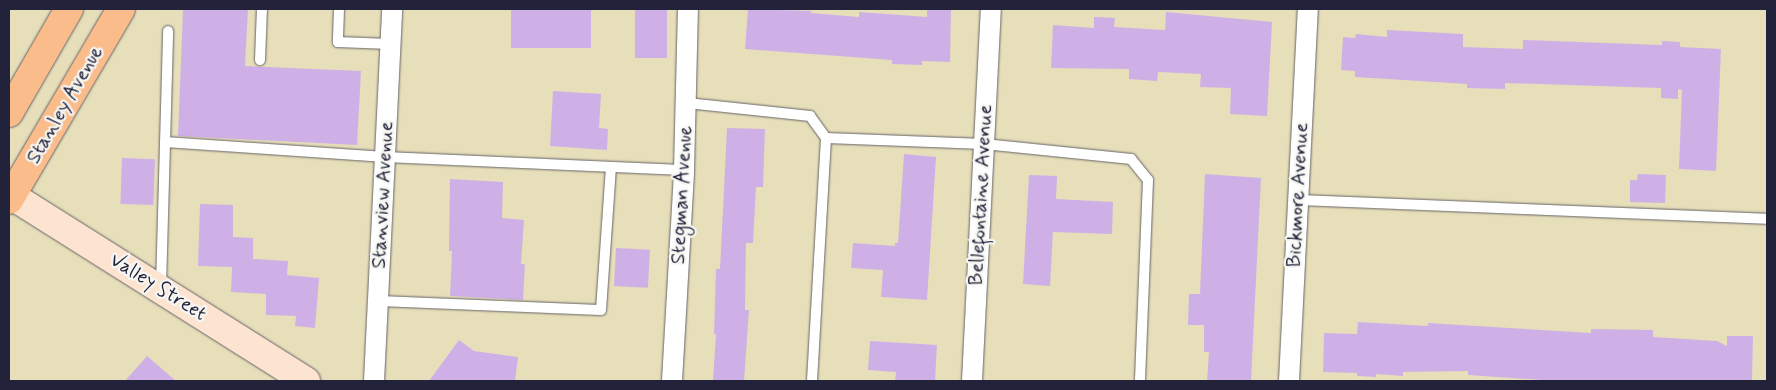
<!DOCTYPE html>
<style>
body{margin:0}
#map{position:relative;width:1776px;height:390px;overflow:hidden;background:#e7dfba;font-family:Mynerve,sans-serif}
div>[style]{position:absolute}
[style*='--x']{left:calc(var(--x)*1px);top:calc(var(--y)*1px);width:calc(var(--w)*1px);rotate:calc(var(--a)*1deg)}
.building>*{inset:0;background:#ceb0e7;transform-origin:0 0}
.roads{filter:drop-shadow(0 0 1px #676467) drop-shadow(0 0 1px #676467)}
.lane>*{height:10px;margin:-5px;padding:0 5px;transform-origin:5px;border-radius:5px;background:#fff}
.street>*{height:20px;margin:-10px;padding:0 10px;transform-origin:10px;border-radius:10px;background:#fff}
.secondary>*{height:28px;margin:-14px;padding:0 14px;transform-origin:14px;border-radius:14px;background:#fde4d1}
.primary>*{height:28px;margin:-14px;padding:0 14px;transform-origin:14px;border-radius:14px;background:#fabc8b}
span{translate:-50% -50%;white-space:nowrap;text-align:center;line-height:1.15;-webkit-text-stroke:4.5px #f6f6f2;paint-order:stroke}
.street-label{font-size:20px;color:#22223b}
.frame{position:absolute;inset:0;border:10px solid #22223b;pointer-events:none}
</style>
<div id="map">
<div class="building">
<i style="clip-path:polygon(183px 9px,248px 9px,245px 66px,361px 71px,357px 145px,178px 136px)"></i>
<i style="left:511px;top:9px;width:80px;height:39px"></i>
<i style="left:635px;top:9px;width:32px;height:49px"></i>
<i style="clip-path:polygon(748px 9px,811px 11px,811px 13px,859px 17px,859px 12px,927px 17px,927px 9px,951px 9px,950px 62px,922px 61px,922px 65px,892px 64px,892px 60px,745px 49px)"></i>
<i style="clip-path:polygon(1166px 12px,1272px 22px,1267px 116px,1230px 114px,1231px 88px,1200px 87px,1201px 74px,1158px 72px,1157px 81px,1129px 79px,1129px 69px,1051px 68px,1053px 25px,1094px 28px,1094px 17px,1115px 18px,1114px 27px,1165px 30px)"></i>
<i style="clip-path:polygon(1387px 30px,1463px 34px,1463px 47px,1523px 49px,1523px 40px,1662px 45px,1662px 41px,1680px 42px,1680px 47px,1721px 49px,1716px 171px,1679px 169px,1682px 90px,1678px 89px,1678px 99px,1661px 98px,1661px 88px,1629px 87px,1505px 83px,1505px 89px,1467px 88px,1467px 84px,1355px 77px,1355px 71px,1341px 70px,1343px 37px,1355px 38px,1356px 34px,1387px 37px)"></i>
<i style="clip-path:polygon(553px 91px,601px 94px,599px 128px,608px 129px,607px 150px,550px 146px)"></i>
<i style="clip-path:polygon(727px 128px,765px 129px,763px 187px,756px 187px,753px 243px,746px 243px,745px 310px,749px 310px,744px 381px,713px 381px,716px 334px,714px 334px,716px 269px,720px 269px)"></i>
<i style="clip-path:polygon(904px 154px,936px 157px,927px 300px,881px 297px,883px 270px,851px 268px,853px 243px,895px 246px,895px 243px,898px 243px)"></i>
<i style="left:122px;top:158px;width:33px;height:46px;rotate:2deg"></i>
<i style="clip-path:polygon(1205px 174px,1261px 178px,1251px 381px,1207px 381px,1209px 352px,1204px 352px,1204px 325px,1188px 325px,1189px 294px,1200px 294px)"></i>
<i style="clip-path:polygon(1638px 174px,1666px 175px,1665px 203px,1630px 202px,1630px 180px,1637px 180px)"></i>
<i style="clip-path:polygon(1029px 175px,1057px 176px,1056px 199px,1113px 202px,1112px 234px,1053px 232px,1050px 286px,1023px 284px)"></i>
<i style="clip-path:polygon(450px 179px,503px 182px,502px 218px,524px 220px,521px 264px,525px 264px,523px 300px,450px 296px,452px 251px,449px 251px)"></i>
<i style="clip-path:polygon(200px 204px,233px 205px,233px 237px,253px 238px,253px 259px,288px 261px,287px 275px,319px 278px,315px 328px,295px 326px,296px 316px,266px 315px,266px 294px,231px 292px,232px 267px,198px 266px)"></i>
<i style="left:616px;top:248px;width:34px;height:38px;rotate:3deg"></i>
<i style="clip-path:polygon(1358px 322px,1428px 326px,1428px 323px,1591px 333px,1591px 329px,1653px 330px,1653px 337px,1717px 341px,1727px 346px,1727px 336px,1753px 336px,1752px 381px,1557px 381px,1468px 375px,1468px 371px,1403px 372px,1403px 376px,1376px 374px,1376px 377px,1357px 376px,1357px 373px,1323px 372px,1324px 333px,1357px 334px)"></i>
<i style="clip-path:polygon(459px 340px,474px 351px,518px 357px,515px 381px,429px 381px)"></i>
<i style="clip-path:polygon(870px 341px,937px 345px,935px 381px,895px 381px,896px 372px,868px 370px)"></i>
<i style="clip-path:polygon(147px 356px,176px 381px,125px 381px)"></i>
</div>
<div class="roads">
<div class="lane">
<i style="--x:339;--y:9;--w:33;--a:92"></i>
<i style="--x:338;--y:42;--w:52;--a:2.2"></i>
<i style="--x:260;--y:60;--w:51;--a:-87.8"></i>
<i style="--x:687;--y:103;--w:124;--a:6"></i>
<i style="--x:810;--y:116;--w:27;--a:54"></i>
<i style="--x:826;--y:138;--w:243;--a:93.3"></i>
<i style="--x:826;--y:138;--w:158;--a:2.2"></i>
<i style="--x:984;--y:144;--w:148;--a:5.8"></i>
<i style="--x:1131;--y:159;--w:27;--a:51"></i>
<i style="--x:1148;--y:180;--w:201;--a:92.3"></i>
<i style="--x:165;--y:142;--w:221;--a:3.9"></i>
<i style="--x:385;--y:157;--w:299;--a:2.5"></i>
<i style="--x:1298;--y:200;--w:469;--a:2.3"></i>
<i style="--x:161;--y:287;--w:256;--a:-88.4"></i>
<i style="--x:378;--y:301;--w:223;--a:2.3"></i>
<i style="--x:601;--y:310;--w:143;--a:-86"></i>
</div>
<div class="street">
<i style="--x:374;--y:381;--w:372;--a:-87.2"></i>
<i style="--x:672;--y:381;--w:211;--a:-86.7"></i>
<i style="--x:684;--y:170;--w:161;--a:-88.6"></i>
<i style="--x:972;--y:381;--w:372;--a:-87.1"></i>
<i style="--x:1289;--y:381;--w:372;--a:-87.1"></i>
</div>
<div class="secondary">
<i style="--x:9;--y:194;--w:351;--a:32.2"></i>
</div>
<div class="primary">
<i style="--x:9;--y:113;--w:120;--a:-60"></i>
<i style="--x:9;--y:200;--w:221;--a:-59.6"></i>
</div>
</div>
<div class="street-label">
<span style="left:65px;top:105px;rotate:-60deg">Stanley Avenue</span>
<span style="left:383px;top:195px;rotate:-87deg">Stanview Avenue</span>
<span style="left:682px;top:195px;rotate:-87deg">Stegman Avenue</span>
<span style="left:981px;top:195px;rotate:-87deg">Bellefontaine Avenue</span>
<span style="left:1298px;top:195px;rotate:-87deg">Bickmore Avenue</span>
<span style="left:158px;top:287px;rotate:32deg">Valley Street</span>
</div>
<div class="frame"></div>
</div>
